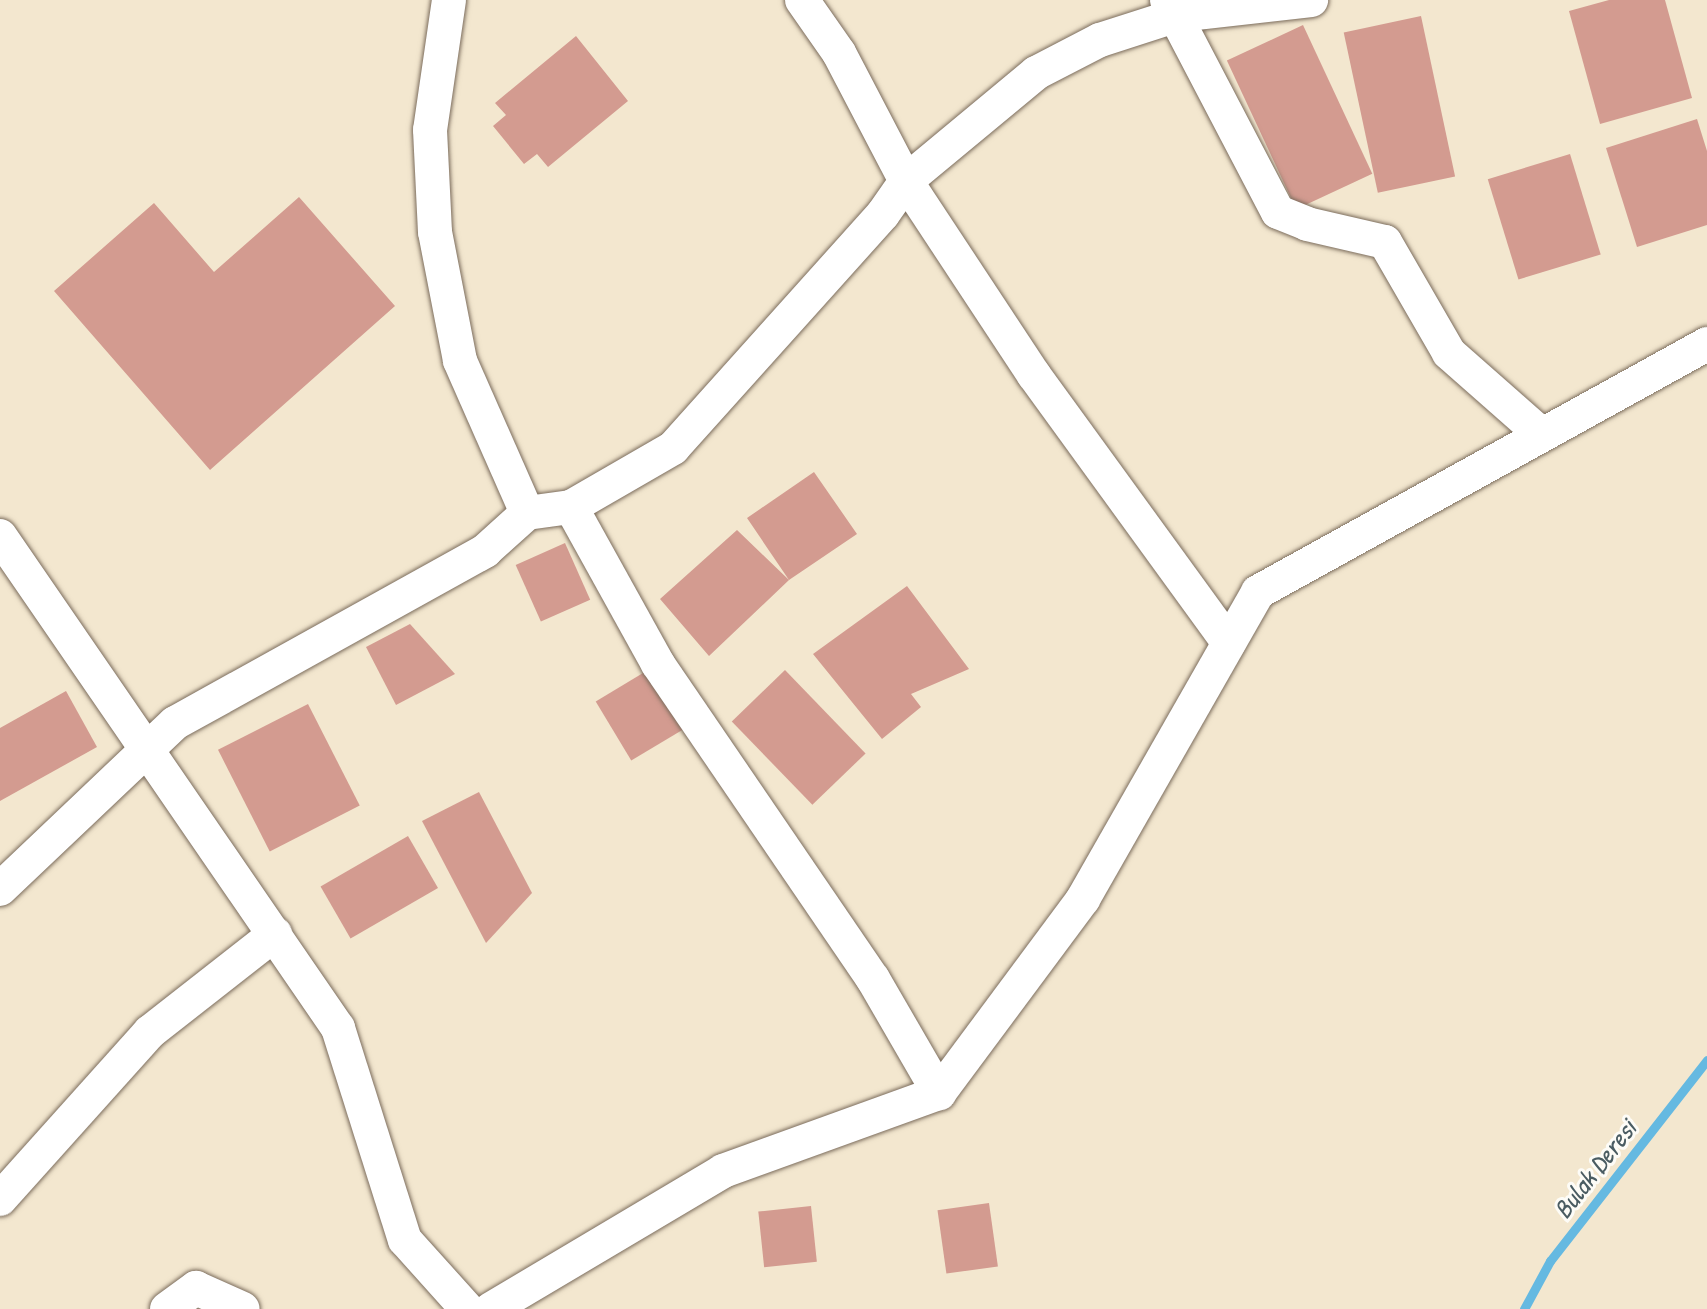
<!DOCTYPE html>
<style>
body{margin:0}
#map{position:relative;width:1707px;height:1309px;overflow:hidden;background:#f3e7cf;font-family:"Patrick Hand",sans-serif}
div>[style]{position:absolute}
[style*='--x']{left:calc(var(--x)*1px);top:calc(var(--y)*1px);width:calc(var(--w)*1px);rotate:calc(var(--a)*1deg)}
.stream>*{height:9px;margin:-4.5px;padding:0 4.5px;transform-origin:4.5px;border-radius:4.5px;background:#65b9e1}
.building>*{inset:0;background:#d39b90;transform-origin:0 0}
.roads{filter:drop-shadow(0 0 2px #7b6c5c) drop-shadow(0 0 2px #7b6c5c)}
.minor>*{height:34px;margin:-17px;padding:0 17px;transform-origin:17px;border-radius:17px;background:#fff}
span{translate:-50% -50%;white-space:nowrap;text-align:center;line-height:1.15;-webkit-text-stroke:6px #fdfcf7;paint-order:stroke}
.water-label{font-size:26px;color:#4a5c62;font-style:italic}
</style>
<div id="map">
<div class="stream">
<i style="--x:1524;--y:1309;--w:55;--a:-61.6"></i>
<i style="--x:1550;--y:1261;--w:255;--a:-52"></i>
</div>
<div class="building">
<i style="clip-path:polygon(1609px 0,1665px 0,1692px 98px,1600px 124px,1569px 11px)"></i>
<i style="left:1421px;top:16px;width:164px;height:79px;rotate:78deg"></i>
<i style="left:1303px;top:25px;width:164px;height:84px;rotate:65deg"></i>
<i style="clip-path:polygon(576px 36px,628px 101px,548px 167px,537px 154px,524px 164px,493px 126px,506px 115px,495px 103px)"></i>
<i style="clip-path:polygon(1697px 119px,1707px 151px,1707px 225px,1637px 247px,1606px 148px)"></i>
<i style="left:1570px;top:154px;width:105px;height:86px;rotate:73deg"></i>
<i style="clip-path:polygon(299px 197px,395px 306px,210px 470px,54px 291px,154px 203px,214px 272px)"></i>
<i style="clip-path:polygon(814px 472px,857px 534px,789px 580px,709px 656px,660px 599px,737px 530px,789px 580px,747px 518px)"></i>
<i style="left:565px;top:543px;width:62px;height:54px;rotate:66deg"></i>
<i style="clip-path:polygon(907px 586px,969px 669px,911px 694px,921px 707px,882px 739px,813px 654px)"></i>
<i style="clip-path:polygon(410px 624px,455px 674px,396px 705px,366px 647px)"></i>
<i style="left:648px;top:670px;width:69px;height:61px;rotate:59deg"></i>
<i style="left:785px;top:670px;width:116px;height:74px;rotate:46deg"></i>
<i style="clip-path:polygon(66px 691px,97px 747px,0 801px,0 728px)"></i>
<i style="left:308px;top:704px;width:114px;height:101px;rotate:63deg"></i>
<i style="clip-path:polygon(479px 792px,532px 893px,486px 943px,422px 821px)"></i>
<i style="left:408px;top:836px;width:60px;height:101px;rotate:60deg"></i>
<i style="left:989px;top:1203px;width:64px;height:52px;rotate:82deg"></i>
<i style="left:811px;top:1206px;width:56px;height:53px;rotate:84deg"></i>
</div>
<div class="roads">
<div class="minor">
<i style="--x:449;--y:0;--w:131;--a:98.3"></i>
<i style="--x:430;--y:130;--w:102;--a:87.2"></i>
<i style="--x:435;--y:232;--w:131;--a:79"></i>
<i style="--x:460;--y:361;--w:166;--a:66.2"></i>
<i style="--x:802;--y:0;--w:65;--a:55.1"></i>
<i style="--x:839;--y:53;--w:144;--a:62.4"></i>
<i style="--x:906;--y:181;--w:232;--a:56.6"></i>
<i style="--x:1034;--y:375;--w:331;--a:54"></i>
<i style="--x:1167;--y:0;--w:239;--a:62.4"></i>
<i style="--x:1278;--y:212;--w:31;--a:22"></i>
<i style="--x:1307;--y:224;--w:80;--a:13"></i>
<i style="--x:1385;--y:242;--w:128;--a:60"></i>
<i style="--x:1449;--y:353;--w:123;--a:41.4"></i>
<i style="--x:571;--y:507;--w:179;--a:61"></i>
<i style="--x:658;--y:664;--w:381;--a:55.7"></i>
<i style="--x:873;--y:979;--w:132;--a:59.9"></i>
<i style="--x:0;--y:536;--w:597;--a:55.51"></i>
<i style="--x:338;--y:1028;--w:222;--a:72.5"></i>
<i style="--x:405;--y:1240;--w:93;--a:48.1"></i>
<i style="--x:0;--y:889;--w:241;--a:-43.5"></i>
<i style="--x:175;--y:723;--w:355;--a:-29"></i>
<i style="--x:485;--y:551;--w:57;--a:-42.1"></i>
<i style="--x:527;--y:513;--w:44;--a:-7.8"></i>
<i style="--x:571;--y:507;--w:118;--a:-30"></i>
<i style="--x:673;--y:448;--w:314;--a:-48.1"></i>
<i style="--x:883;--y:214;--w:40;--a:-55.1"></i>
<i style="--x:906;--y:181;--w:169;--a:-39.7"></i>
<i style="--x:1036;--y:73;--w:72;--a:-27.3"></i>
<i style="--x:1100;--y:40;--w:82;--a:-17.8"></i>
<i style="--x:1178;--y:15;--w:134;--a:-6.4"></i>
<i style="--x:0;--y:1199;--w:224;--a:-48.1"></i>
<i style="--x:150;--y:1032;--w:159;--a:-38.1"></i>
<i style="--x:167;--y:1309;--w:36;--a:-36"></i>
<i style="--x:196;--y:1288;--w:51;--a:24.1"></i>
<i style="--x:491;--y:1309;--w:270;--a:-30.7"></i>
<i style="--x:723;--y:1171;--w:230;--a:-19.9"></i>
<i style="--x:939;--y:1093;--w:242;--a:-53.4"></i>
<i style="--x:1083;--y:899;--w:353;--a:-60.3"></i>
<i style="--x:1258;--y:592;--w:513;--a:-28.91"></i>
</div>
</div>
<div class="water-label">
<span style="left:1595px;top:1169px;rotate:-52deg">Bulak Deresi</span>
</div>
</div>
